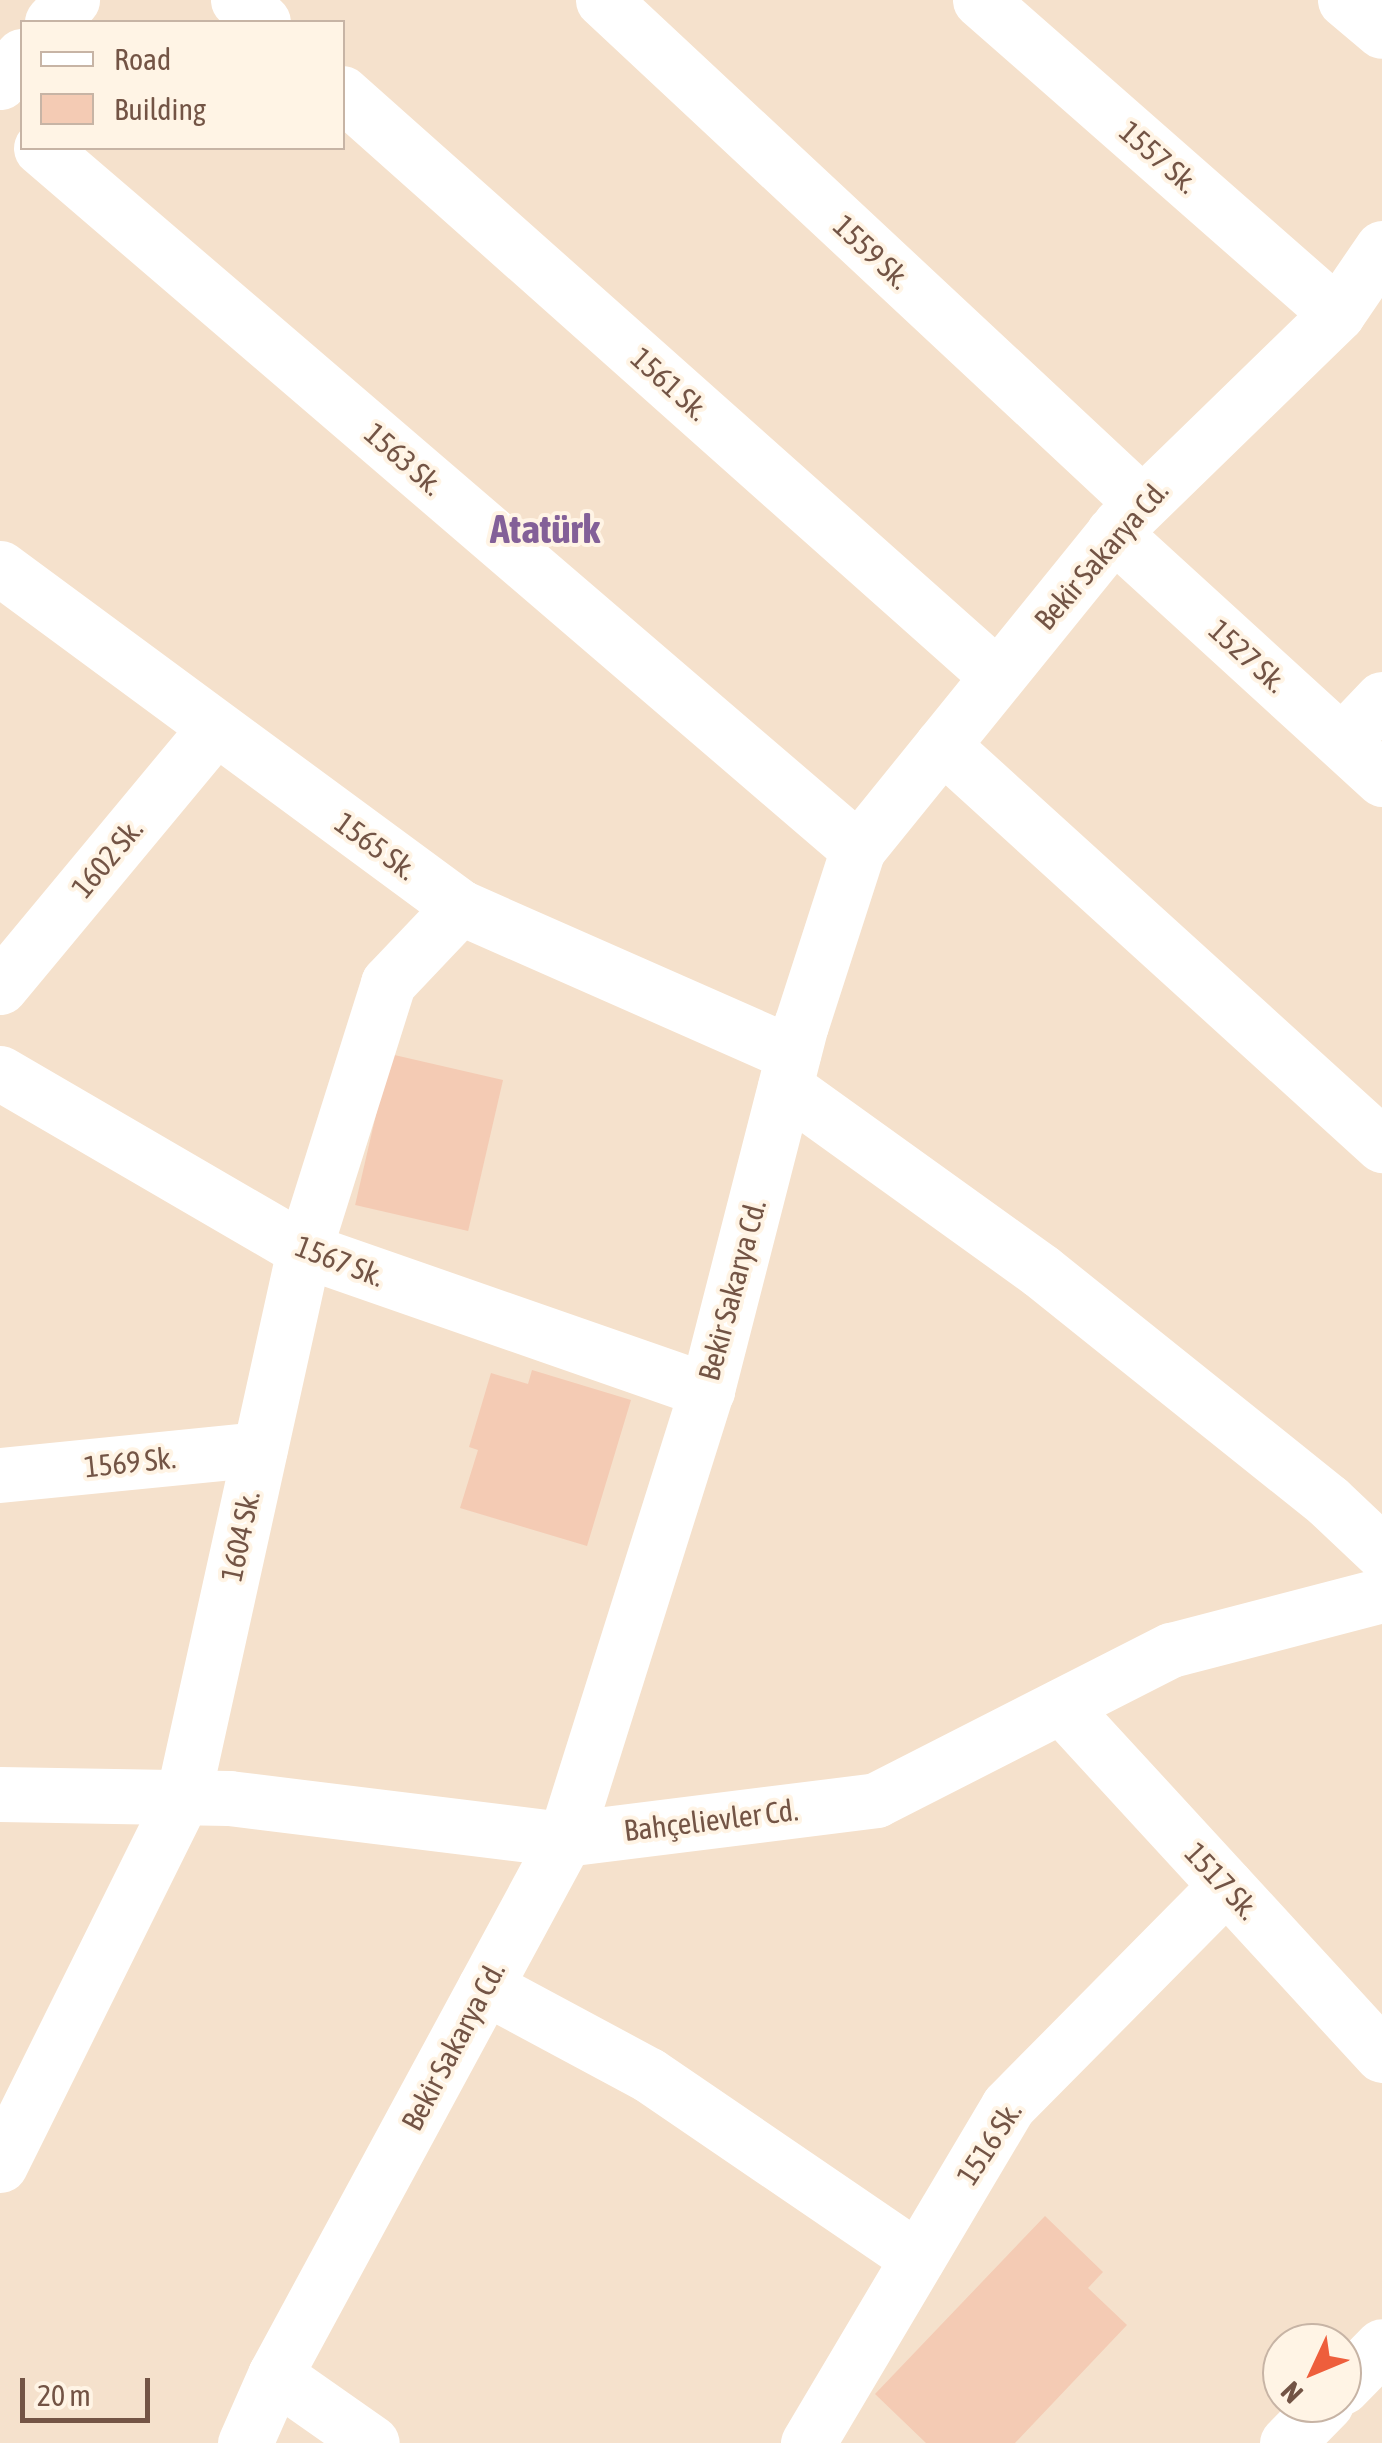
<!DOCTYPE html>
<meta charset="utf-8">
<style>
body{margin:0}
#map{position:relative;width:1382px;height:2443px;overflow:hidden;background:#fdf0de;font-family:"Asap Condensed",sans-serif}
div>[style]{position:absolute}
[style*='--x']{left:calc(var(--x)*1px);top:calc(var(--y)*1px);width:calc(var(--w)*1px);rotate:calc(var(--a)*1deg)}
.residential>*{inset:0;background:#f5e1cc}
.building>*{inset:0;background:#f4cbb4;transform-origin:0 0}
.minor>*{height:55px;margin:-27.5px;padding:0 27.5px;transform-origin:27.5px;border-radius:27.5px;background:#fff}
span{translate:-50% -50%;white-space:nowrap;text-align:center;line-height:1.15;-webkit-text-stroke:8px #fff4e5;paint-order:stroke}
.street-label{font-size:30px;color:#735445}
.district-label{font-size:40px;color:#836098;font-weight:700}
.legend{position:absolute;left:20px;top:20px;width:325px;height:130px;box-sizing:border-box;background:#fff4e5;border:2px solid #c7b4a5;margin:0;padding:12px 18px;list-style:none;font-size:30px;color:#735445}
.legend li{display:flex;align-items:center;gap:20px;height:50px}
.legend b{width:50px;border:2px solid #c7b4a5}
.north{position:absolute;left:1262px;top:2323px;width:100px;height:100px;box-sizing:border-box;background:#fff4e5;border:2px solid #c7b4a5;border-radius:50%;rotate:226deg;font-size:28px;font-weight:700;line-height:40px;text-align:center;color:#735445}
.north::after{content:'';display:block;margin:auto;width:35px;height:45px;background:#ee5e3c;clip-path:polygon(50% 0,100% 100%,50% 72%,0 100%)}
.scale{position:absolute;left:20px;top:2378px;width:130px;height:45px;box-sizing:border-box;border:5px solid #735445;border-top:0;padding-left:12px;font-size:30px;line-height:35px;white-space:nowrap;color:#735445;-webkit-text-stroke:8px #fff4e5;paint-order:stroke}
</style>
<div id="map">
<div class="residential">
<i style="clip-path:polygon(evenodd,0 0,1382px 0,1382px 2443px,0 2443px,0 0,22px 22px,342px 22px,342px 148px,22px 148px,22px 22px,0 0,1282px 2343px,1342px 2343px,1342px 2403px,1282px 2403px,1282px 2343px)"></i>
</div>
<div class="building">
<i style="left:390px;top:1054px;width:116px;height:155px;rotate:13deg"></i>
<i style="clip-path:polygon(532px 1370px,631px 1400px,587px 1546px,460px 1508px,478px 1450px,469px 1447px,491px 1373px,528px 1384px)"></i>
<i style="clip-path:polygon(1045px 2216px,1103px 2272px,1088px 2288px,1127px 2325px,1015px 2443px,926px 2443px,875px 2394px)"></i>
</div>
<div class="minor">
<i style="--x:238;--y:0;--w:33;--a:41"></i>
<i style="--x:603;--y:0;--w:737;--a:43.02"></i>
<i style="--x:980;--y:0;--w:475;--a:41.3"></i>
<i style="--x:1345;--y:0;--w:48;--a:40"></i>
<i style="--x:52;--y:22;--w:30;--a:-48"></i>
<i style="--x:0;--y:82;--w:34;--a:-50"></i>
<i style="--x:342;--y:93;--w:877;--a:41.67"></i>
<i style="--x:41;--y:148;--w:1077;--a:40.63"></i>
<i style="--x:1113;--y:533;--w:365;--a:42.4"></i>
<i style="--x:0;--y:568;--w:571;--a:36.39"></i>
<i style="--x:460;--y:907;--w:364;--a:23.8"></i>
<i style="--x:1342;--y:741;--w:58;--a:-46.4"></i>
<i style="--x:942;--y:745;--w:595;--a:42.27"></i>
<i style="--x:0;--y:987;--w:337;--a:-50.3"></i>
<i style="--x:0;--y:1073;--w:352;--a:30.2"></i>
<i style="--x:304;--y:1250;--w:427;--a:19.2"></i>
<i style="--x:785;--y:1087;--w:315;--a:35.7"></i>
<i style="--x:1041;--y:1271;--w:368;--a:38.7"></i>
<i style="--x:1328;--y:1501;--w:74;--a:43.4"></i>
<i style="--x:0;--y:1475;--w:261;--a:-5.7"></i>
<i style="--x:1061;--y:1706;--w:474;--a:47.4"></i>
<i style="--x:0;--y:1794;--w:229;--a:1"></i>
<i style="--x:229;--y:1798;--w:338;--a:7"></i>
<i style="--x:565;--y:1839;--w:313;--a:-7.1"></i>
<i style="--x:876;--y:1800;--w:331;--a:-27"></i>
<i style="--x:1171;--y:1650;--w:218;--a:-14.6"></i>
<i style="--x:485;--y:1987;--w:186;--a:28.2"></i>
<i style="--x:649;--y:2075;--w:325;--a:34.3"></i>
<i style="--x:0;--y:2165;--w:411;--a:-63.6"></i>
<i style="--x:183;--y:1797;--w:560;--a:-77.53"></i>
<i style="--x:304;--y:1250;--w:280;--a:-72.5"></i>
<i style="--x:388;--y:983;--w:105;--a:-46.5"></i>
<i style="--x:275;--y:2375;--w:118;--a:35"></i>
<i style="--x:1342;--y:2387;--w:57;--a:-45.7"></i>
<i style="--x:245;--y:2443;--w:74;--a:-66.2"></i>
<i style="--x:275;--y:2375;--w:609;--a:-61.58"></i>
<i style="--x:565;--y:1839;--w:471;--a:-72.5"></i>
<i style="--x:707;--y:1390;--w:377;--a:-75.6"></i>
<i style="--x:801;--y:1025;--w:185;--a:-72.1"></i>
<i style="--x:858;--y:849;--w:417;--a:-51"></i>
<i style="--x:1120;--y:525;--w:303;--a:-44.2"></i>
<i style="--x:1337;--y:314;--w:80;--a:-55.7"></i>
<i style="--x:808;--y:2443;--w:392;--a:-59.3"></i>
<i style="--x:1008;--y:2106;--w:310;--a:-45.3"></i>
<i style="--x:1287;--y:2443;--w:56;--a:-45.7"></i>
</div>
<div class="street-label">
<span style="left:1159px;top:157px;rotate:41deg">1557 Sk.</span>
<span style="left:872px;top:252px;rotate:43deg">1559 Sk.</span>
<span style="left:670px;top:384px;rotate:42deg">1561 Sk.</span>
<span style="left:404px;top:459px;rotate:41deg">1563 Sk.</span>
<span style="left:1101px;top:555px;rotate:-49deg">Bekir Sakarya Cd.</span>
<span style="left:1248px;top:656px;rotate:42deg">1527 Sk.</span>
<span style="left:376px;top:846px;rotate:36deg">1565 Sk.</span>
<span style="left:107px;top:858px;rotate:-50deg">1602 Sk.</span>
<span style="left:340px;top:1261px;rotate:21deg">1567 Sk.</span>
<span style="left:732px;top:1290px;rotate:-75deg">Bekir Sakarya Cd.</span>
<span style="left:130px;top:1462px;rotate:-6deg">1569 Sk.</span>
<span style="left:240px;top:1536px;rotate:-78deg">1604 Sk.</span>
<span style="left:711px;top:1820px;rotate:-7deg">Bahçelievler Cd.</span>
<span style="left:1222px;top:1881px;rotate:47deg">1517 Sk.</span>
<span style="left:453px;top:2046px;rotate:-62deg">Bekir Sakarya Cd.</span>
<span style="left:989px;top:2143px;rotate:-57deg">1516 Sk.</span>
</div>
<div class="district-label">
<span style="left:545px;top:529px">Atatürk</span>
</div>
<ul class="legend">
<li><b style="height:12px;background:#fff"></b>Road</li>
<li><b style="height:28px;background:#f4cbb4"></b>Building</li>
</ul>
<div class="north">N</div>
<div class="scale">20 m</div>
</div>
